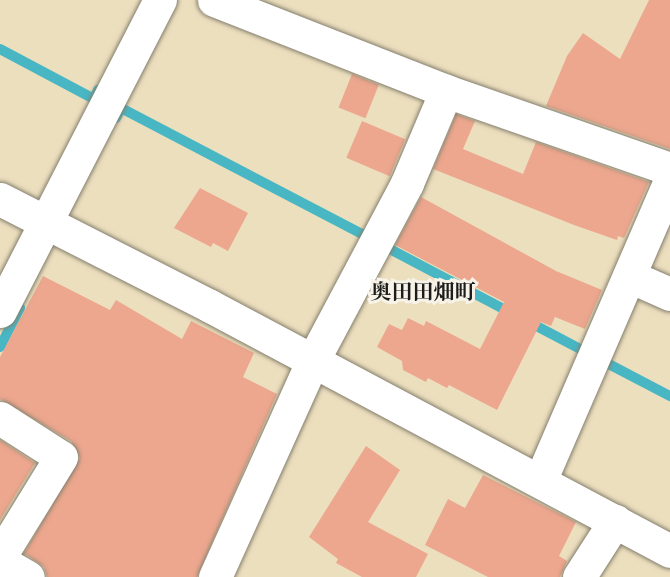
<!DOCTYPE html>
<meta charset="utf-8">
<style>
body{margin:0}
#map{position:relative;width:670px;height:577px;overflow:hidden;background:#ecdfbe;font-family:Vollkorn,"Noto Serif JP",serif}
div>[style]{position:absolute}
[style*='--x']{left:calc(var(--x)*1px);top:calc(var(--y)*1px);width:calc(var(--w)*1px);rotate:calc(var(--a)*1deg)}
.stream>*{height:10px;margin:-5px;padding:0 5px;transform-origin:5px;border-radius:5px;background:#48b7c3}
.building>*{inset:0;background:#eca78e;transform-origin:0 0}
.roads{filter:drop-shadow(0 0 2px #847e6d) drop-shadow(0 0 2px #847e6d)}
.minor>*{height:33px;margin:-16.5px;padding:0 16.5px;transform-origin:16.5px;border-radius:16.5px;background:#fff}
span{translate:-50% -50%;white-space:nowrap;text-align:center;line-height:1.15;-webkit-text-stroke:6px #f7f3e8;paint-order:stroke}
.quarter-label{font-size:21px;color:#1c1c1c;font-weight:700}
</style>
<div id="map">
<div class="stream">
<i style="--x:0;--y:49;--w:106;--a:28"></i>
<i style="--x:94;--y:99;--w:10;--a:-66"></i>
<i style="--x:116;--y:118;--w:11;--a:-63"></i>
<i style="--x:121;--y:108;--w:276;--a:27.6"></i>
<i style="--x:386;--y:247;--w:144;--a:27.8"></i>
<i style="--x:527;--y:321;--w:62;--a:27.8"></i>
<i style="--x:0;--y:347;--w:44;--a:-62.9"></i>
<i style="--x:601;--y:360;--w:78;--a:27.6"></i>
</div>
<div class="building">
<i style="clip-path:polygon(649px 0,670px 0,670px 149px,546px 106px,567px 56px,583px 33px,620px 59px)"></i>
<i style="left:352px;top:74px;width:29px;height:36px;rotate:22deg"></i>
<i style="clip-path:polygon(456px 114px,475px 121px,463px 149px,523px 174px,536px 142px,649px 182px,624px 238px,618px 236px,617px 240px,574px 225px,433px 169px)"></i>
<i style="left:362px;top:121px;width:47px;height:40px;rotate:23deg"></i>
<i style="clip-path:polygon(200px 188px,248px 213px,228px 251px,213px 243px,211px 247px,174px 228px)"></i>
<i style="clip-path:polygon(421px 197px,556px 271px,602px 290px,585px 329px,555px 317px,551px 326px,541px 322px,497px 410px,449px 385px,447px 388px,428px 378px,426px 382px,403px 370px,402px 361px,377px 347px,389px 324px,402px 330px,408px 318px,424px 326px,426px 321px,480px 349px,504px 302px,395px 245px)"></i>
<i style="clip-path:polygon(43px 276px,110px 310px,116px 300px,182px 339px,191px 321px,254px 353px,243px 377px,277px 394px,197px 577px,47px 577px,44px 567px,24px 553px,80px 458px,71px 441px,0 399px,0 357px)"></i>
<i style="clip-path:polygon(0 440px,35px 463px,0 520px)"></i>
<i style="clip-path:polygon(366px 446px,400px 470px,368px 522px,428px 554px,416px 577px,362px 577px,336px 563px,338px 559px,309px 537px)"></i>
<i style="clip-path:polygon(483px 475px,576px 522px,559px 556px,567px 561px,560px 577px,488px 577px,425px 545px,448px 499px,465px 508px)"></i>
</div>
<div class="roads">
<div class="minor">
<i style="--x:214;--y:0;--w:249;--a:21.4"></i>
<i style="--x:446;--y:91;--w:237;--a:19.2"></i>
<i style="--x:0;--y:199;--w:236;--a:27"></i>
<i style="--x:210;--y:306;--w:521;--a:28.04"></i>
<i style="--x:629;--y:276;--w:45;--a:23.7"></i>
<i style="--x:0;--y:311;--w:350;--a:-62.8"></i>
<i style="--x:0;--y:418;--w:72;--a:32.6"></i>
<i style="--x:61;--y:457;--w:116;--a:121.6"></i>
<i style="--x:540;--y:481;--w:328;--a:-66.6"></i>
<i style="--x:0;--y:561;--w:32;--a:30"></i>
<i style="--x:215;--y:577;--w:236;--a:-65.7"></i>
<i style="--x:312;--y:362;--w:203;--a:-62"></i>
<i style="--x:407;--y:183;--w:100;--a:-67"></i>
<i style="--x:579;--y:577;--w:67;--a:-57.3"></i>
</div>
</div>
<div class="quarter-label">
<span style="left:423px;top:294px">奥田田畑町</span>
</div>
</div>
